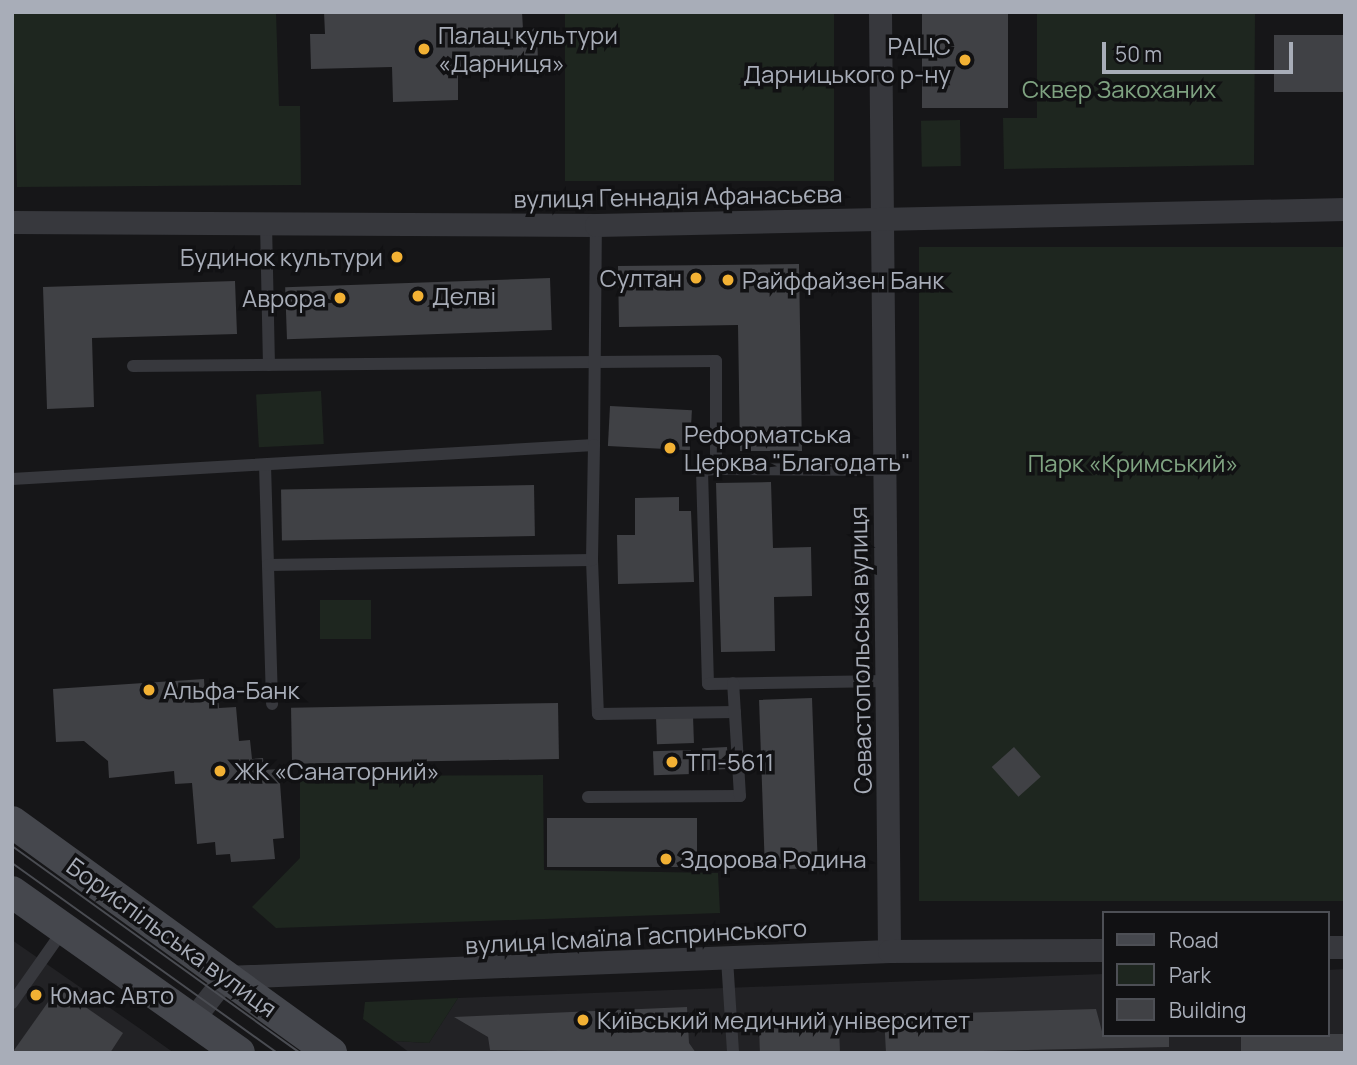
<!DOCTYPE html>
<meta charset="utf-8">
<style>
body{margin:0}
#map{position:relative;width:1357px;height:1065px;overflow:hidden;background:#161618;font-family:Manrope,sans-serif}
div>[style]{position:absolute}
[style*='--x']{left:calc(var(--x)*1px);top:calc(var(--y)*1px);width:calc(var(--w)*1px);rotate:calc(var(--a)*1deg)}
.built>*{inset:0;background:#222225}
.green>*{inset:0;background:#1e261f;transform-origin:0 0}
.building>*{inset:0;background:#404145;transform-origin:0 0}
.service>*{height:12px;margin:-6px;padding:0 6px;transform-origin:6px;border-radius:6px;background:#37383d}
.minor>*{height:23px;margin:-11.5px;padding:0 11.5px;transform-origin:11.5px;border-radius:11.5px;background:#37383d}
.secondary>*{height:32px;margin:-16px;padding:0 16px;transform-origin:16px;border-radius:16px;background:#45474d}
.tram>*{height:2px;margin:-1px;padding:0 1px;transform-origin:1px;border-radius:1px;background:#4a4c52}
.dots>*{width:19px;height:19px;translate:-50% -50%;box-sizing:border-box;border:4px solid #111113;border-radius:50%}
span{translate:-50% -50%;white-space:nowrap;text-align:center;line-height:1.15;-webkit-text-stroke:7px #111113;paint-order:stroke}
.poi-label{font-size:24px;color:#a8adb8}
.left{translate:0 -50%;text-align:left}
.right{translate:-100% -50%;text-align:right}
.park-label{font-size:24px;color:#7fa381}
.street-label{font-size:24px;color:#a8adb8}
.frame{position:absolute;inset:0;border:14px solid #a8adb8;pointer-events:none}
.legend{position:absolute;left:1102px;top:911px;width:228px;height:126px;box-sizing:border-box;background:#111113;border:2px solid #4d4f55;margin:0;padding:9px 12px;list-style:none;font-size:21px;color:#a8adb8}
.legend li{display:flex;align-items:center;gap:14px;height:35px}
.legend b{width:35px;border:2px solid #4d4f55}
.scale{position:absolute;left:1102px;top:42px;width:191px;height:32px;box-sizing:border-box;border:4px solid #a8adb8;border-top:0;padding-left:9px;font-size:21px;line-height:24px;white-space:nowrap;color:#a8adb8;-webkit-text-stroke:5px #111113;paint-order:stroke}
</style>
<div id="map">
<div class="built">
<i style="clip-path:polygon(12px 940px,139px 1028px,174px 1053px,12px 1053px)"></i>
<i style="clip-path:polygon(1345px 969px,1345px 1053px,410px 1053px,394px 1041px,429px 1043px,458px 998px,1103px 974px,1103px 1035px,1327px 1035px,1327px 970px)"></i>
</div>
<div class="green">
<i style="clip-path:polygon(12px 12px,276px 12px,279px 106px,300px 106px,301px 185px,17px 187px)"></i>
<i style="left:565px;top:12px;width:269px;height:169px"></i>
<i style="clip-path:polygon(1037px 12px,1255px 12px,1254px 165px,1004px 169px,1003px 118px,1037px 118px)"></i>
<i style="left:960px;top:120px;width:46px;height:39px;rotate:89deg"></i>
<i style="left:1345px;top:247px;width:654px;height:426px;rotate:90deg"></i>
<i style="left:321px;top:391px;width:53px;height:65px;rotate:87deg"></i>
<i style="left:320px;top:600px;width:51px;height:39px"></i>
<i style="clip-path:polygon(543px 775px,544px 870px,718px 873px,720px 913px,276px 928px,252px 907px,300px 858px,300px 776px)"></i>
<i style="clip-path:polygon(458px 998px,429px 1043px,394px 1041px,363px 1019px,365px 1002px)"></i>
</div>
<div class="building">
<i style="clip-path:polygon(324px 12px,522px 12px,523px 29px,537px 28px,538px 64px,458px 67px,458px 100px,393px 102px,392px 67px,311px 69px,310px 34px,325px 34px)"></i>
<i style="left:922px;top:12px;width:86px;height:96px"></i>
<i style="left:1345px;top:35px;width:57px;height:71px;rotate:90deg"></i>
<i style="clip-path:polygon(799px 264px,802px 451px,740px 451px,738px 325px,619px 327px,618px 266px)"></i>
<i style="left:550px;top:278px;width:52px;height:265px;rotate:88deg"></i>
<i style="clip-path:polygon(235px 281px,237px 334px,92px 338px,94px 407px,47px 409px,43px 287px)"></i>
<i style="left:610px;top:406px;width:82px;height:40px;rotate:3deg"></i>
<i style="clip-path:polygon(771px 482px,773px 548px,811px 547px,812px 596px,774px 597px,775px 651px,721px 652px,716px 483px)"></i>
<i style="left:534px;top:485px;width:51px;height:253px;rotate:89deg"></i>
<i style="clip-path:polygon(679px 497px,679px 511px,691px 511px,694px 582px,618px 584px,617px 535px,635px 535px,635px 498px)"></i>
<i style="clip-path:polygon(204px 679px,205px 697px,218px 697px,219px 708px,236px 707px,239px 741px,250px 740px,252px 759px,263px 758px,264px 770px,279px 769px,284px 838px,273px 839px,275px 859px,231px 862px,230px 854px,216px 855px,215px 842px,197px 844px,192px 783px,175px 784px,174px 771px,109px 778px,108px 761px,84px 741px,56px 742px,53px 689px)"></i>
<i style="left:812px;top:698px;width:170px;height:53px;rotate:88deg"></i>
<i style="left:558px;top:703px;width:56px;height:267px;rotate:89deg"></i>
<i style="left:693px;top:716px;width:27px;height:37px;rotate:88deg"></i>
<i style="left:727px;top:747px;width:22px;height:25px;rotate:87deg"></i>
<i style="left:1014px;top:747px;width:40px;height:30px;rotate:48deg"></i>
<i style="left:691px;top:750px;width:24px;height:38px;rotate:88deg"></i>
<i style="left:697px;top:818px;width:49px;height:150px;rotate:90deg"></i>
<i style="clip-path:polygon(58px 988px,123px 1033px,110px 1053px,12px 1053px)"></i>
<i style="clip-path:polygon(687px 1007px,689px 1043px,696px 1053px,490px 1050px,488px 1037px,454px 1017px)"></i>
<i style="clip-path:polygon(1096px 1009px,1103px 1035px,1169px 1035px,1169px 1047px,886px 1053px,884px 1015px)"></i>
<i style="left:839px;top:1025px;width:28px;height:80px;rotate:88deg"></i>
<i style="left:1345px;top:1034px;width:19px;height:104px;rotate:90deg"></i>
</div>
<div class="service">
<i style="--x:266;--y:223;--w:142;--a:88.8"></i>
<i style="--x:133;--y:366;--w:583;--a:-0.49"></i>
<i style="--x:716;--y:361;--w:108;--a:90"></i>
<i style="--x:716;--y:469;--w:168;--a:0.3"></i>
<i style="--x:265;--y:465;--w:239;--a:88.3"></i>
<i style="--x:716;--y:469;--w:14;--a:176"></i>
<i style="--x:702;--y:470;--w:214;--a:88.4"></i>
<i style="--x:708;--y:684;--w:179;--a:-1"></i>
<i style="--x:12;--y:479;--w:583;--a:-3.34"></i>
<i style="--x:594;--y:445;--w:220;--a:-89.5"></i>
<i style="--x:592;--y:560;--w:154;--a:87.8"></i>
<i style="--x:598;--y:714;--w:137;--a:-0.8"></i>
<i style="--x:268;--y:565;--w:324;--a:-0.9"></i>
<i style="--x:592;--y:560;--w:115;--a:-89"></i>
<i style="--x:588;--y:797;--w:152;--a:-0.4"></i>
<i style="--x:740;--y:796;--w:113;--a:-93.5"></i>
<i style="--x:727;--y:959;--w:94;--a:86.3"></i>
<i style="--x:12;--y:1003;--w:90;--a:-54.9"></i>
</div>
<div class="minor">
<i style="--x:880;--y:12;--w:939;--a:89.45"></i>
<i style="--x:12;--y:222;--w:584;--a:0.29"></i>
<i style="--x:596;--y:225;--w:749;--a:-1.22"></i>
<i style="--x:1327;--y:947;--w:18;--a:0"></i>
<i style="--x:192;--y:1020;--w:55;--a:-51.7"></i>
<i style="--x:226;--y:977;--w:664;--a:-2.25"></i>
<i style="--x:889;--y:951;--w:214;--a:-0.3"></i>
</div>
<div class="secondary">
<i style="--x:12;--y:822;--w:394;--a:35.9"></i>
<i style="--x:12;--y:892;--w:278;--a:35.3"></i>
</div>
<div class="tram">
<i style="--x:12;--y:846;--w:355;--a:35.7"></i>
<i style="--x:12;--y:863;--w:326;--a:35.6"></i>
</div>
<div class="dots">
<i style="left:424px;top:49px;background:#f2b134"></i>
<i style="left:965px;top:60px;background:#f2b134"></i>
<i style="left:397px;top:257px;background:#f2b134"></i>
<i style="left:696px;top:278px;background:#f2b134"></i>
<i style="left:728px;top:280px;background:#f2b134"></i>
<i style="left:418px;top:296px;background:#f2b134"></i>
<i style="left:340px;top:298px;background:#f2b134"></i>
<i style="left:670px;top:448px;background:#f2b134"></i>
<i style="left:149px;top:690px;background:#f2b134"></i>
<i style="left:672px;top:762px;background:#f2b134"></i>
<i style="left:220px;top:771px;background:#f2b134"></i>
<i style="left:666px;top:859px;background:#f2b134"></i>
<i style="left:36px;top:995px;background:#f2b134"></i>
<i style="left:583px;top:1020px;background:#f2b134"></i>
</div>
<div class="poi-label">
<span class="left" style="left:438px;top:49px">Палац культури<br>«Дарниця»</span>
<span class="right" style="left:951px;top:60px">РАЦС<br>Дарницького р-ну</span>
<span class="right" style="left:383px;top:257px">Будинок культури</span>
<span class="right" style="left:682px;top:278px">Султан</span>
<span class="left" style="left:742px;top:280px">Райффайзен Банк</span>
<span class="left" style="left:432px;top:296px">Делві</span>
<span class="right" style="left:326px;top:298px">Аврора</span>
<span class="left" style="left:684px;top:448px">Реформатська<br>Церква "Благодать"</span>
<span class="left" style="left:163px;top:690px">Альфа-Банк</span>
<span class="left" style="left:686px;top:762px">ТП-5611</span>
<span class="left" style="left:234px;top:771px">ЖК «Санаторний»</span>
<span class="left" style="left:680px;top:859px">Здорова Родина</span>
<span class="left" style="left:50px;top:995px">Юмас Авто</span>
<span class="left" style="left:597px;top:1020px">Київський медичний університет</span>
</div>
<div class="park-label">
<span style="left:1119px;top:89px">Сквер Закоханих</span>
<span style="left:1133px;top:463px">Парк «Кримський»</span>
</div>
<div class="street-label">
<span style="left:678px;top:196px;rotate:-1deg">вулиця Геннадія Афанасьєва</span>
<span style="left:860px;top:650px;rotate:-91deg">Севастопольська вулиця</span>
<span style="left:636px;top:936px;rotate:-3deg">вулиця Ісмаїла Гаспринського</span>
<span style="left:172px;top:937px;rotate:36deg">Бориспільська вулиця</span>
</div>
<div class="frame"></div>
<ul class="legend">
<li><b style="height:9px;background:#45474d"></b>Road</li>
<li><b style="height:19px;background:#1e261f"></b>Park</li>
<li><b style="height:19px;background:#404145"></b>Building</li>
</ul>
<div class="scale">50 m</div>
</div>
